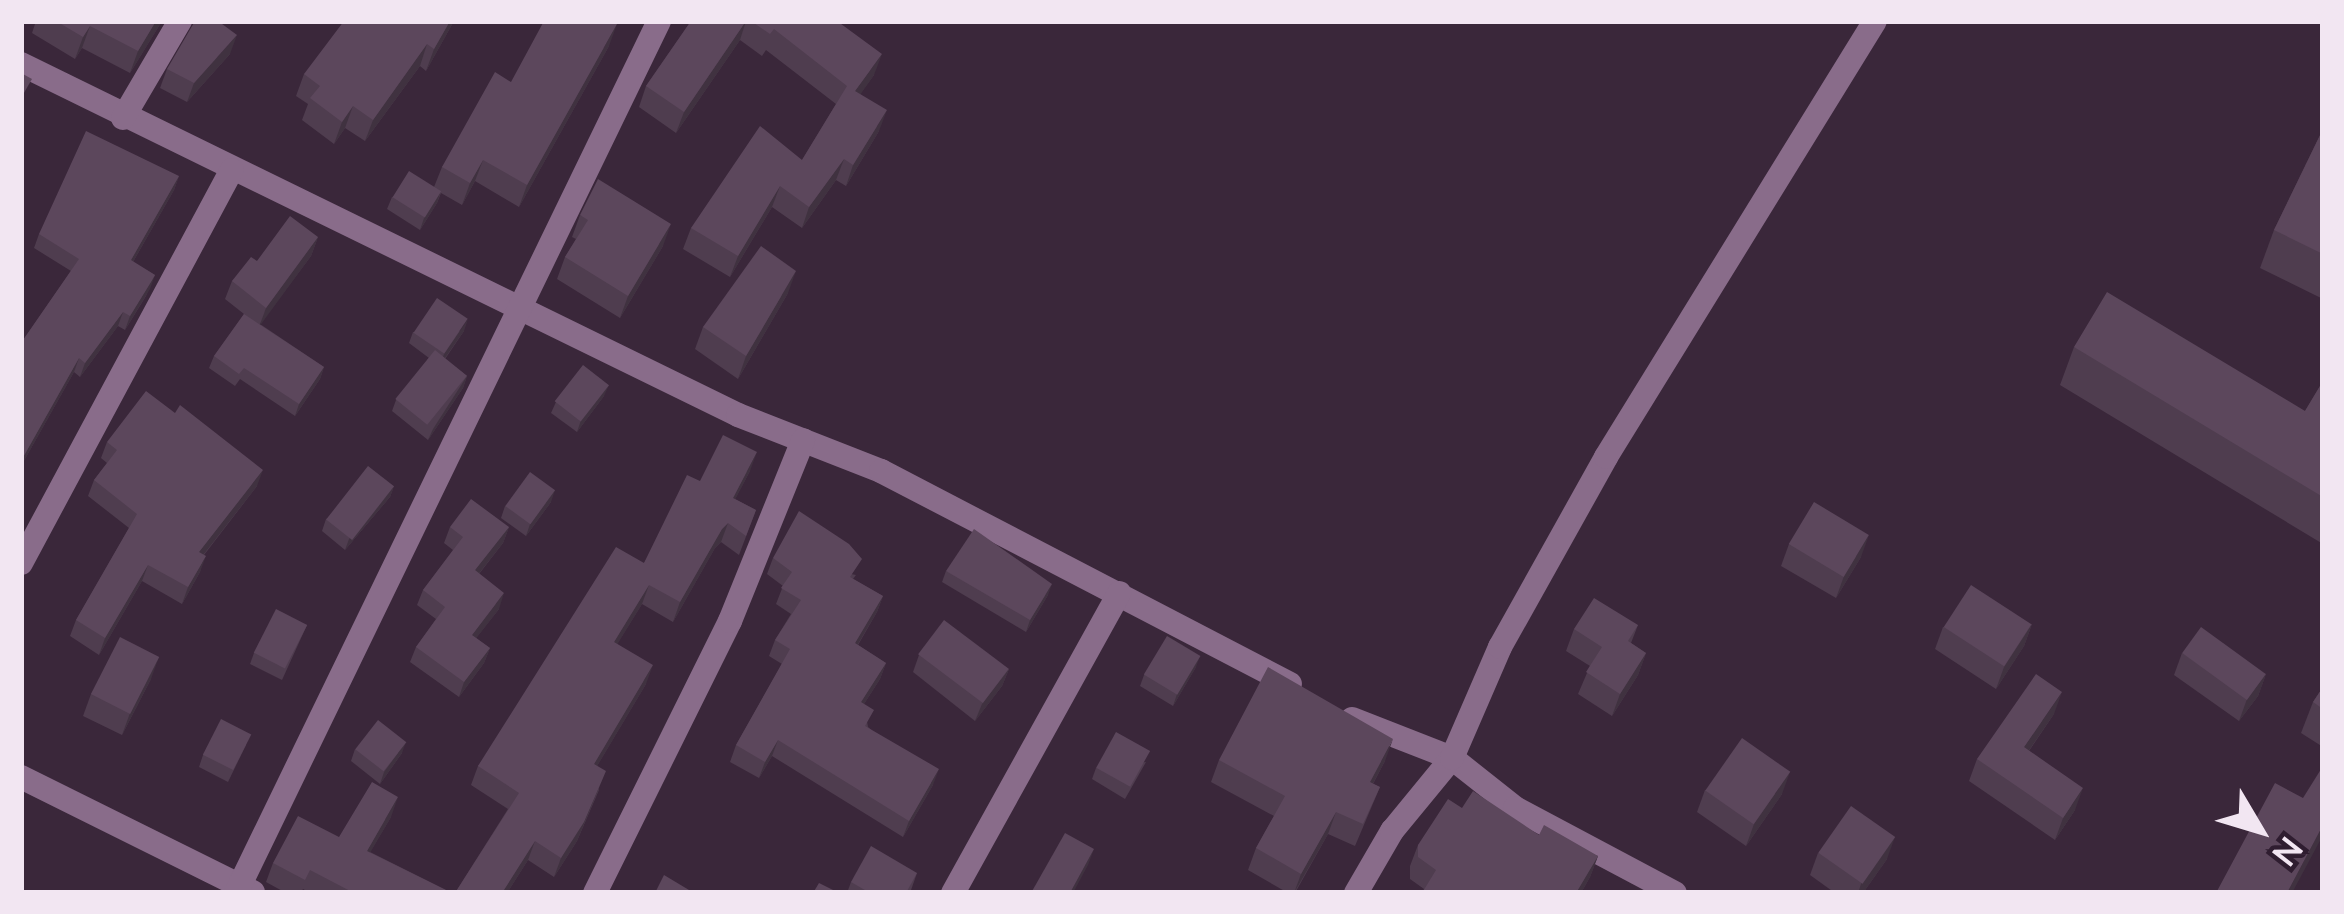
<!DOCTYPE html>
<style>
body{margin:0}
#map{position:relative;width:2344px;height:914px;overflow:hidden;background:#3a273a;font-family:Lato,sans-serif}
div>[style]{position:absolute}
[style*='--x']{left:calc(var(--x)*1px);top:calc(var(--y)*1px);width:calc(var(--w)*1px);rotate:calc(var(--a)*1deg)}
.street>*{height:24px;margin:-12px;padding:0 12px;transform-origin:12px;border-radius:12px;background:#896c8a}
.wall>*{inset:0;background:#4f3d4f}
.shaded-wall>*{inset:0;background:#403240}
.building>*{inset:0;background:#5c475c;transform-origin:0 0}
span{translate:-50% -50%;white-space:nowrap;text-align:center;line-height:1.15;-webkit-text-stroke:9px #2f1d30;paint-order:stroke}
.frame{position:absolute;inset:0;border:24px solid #f2e6f2;pointer-events:none}
.north{position:absolute;left:2200px;top:770px;width:120px;height:120px;-webkit-text-stroke:9px #2f1d30;paint-order:stroke;rotate:128deg;font-size:33px;font-weight:700;line-height:48px;text-align:center;color:#f2e6f2}
.north::after{content:'';display:block;margin:auto;width:42px;height:54px;background:#f2e6f2;clip-path:polygon(50% 0,100% 100%,50% 72%,0 100%)}
</style>
<div id="map">
<div class="street">
<i style="--x:21;--y:64;--w:798;--a:26.08"></i>
<i style="--x:738;--y:415;--w:154;--a:21.4"></i>
<i style="--x:881;--y:471;--w:461;--a:27.5"></i>
<i style="--x:123;--y:118;--w:113;--a:-59.6"></i>
<i style="--x:21;--y:563;--w:446;--a:-61.8"></i>
<i style="--x:1352;--y:719;--w:107;--a:21.3"></i>
<i style="--x:1452;--y:758;--w:80;--a:38.4"></i>
<i style="--x:1515;--y:808;--w:181;--a:28"></i>
<i style="--x:21;--y:777;--w:259;--a:26.4"></i>
<i style="--x:236;--y:893;--w:969;--a:-64.12"></i>
<i style="--x:595;--y:893;--w:304;--a:-63.6"></i>
<i style="--x:730;--y:621;--w:195;--a:-68"></i>
<i style="--x:953;--y:893;--w:343;--a:-61"></i>
<i style="--x:1356;--y:893;--w:72;--a:-59.9"></i>
<i style="--x:1392;--y:831;--w:94;--a:-50.6"></i>
<i style="--x:1452;--y:758;--w:121;--a:-66.6"></i>
<i style="--x:1500;--y:647;--w:218;--a:-60.8"></i>
<i style="--x:1606;--y:457;--w:512;--a:-58.33"></i>
</div>
<div class="wall">
<i style="clip-path:polygon(36px 21px,162px 21px,130px 73px,82px 48px,75px 59px,32px 33px)"></i>
<i style="clip-path:polygon(454px 21px,426px 71px,420px 66px,365px 141px,345px 128px,334px 144px,302px 120px,308px 104px,296px 96px,304px 74px)"></i>
<i style="clip-path:polygon(691px 21px,837px 21px,874px 75px,860px 94px,879px 131px,846px 186px,836px 180px,802px 228px,772px 207px,730px 277px,683px 249px,691px 228px,802px 160px,836px 104px,766px 50px,762px 56px,740px 40px,676px 133px,639px 107px,646px 86px)"></i>
<i style="clip-path:polygon(609px 46px,519px 207px,475px 181px,462px 205px,441px 193px,437px 203px,420px 230px,387px 209px,392px 197px,434px 187px,442px 167px,511px 82px)"></i>
<i style="clip-path:polygon(230px 54px,187px 102px,160px 88px,167px 69px)"></i>
<i style="clip-path:polygon(2323px 129px,2323px 299px,2260px 268px,2274px 230px)"></i>
<i style="clip-path:polygon(179px 176px,174px 190px,133px 262px,155px 275px,146px 296px,125px 330px,118px 326px,80px 377px,74px 372px,21px 466px,21px 343px,71px 271px,34px 248px,39px 234px)"></i>
<i style="clip-path:polygon(580px 215px,663px 246px,620px 318px,557px 279px,565px 257px,576px 239px,572px 237px)"></i>
<i style="clip-path:polygon(318px 237px,311px 256px,260px 324px,324px 367px,320px 379px,295px 416px,240px 379px,235px 386px,209px 368px,214px 356px,244px 314px,225px 299px,232px 281px,257px 261px)"></i>
<i style="clip-path:polygon(788px 293px,738px 379px,695px 349px,703px 327px)"></i>
<i style="clip-path:polygon(464px 331px,445px 359px,467px 376px,463px 388px,428px 440px,392px 411px,396px 400px,429px 358px,409px 343px,413px 332px)"></i>
<i style="clip-path:polygon(2074px 347px,2305px 411px,2323px 381px,2323px 544px,2060px 385px)"></i>
<i style="clip-path:polygon(604px 396px,577px 432px,551px 413px,556px 402px)"></i>
<i style="clip-path:polygon(107px 442px,257px 486px,204px 555px,200px 572px,182px 604px,142px 581px,99px 655px,70px 636px,76px 620px,129px 528px,88px 496px,94px 480px,107px 463px,101px 458px)"></i>
<i style="clip-path:polygon(750px 471px,735px 499px,756px 510px,739px 555px,721px 542px,715px 548px,673px 622px,642px 604px,617px 644px,646px 684px,597px 766px,599px 790px,577px 841px,554px 877px,528px 860px,507px 893px,455px 893px,508px 809px,471px 785px,478px 766px,644px 563px,700px 481px)"></i>
<i style="clip-path:polygon(394px 486px,390px 497px,345px 550px,322px 531px,326px 519px)"></i>
<i style="clip-path:polygon(551px 502px,526px 536px,501px 518px,505px 506px)"></i>
<i style="clip-path:polygon(450px 527px,509px 527px,503px 543px,479px 574px,499px 609px,476px 638px,490px 648px,484px 663px,459px 697px,410px 662px,416px 647px,436px 619px,417px 605px,423px 590px,453px 550px,444px 543px)"></i>
<i style="clip-path:polygon(1789px 544px,1861px 557px,1836px 598px,1781px 566px)"></i>
<i style="clip-path:polygon(773px 558px,856px 575px,853px 579px,883px 596px,877px 612px,858px 645px,886px 663px,880px 679px,864px 704px,868px 727px,933px 785px,903px 837px,772px 756px,759px 778px,730px 762px,736px 745px,782px 664px,769px 656px,775px 640px,791px 614px,776px 604px,783px 586px,767px 574px)"></i>
<i style="clip-path:polygon(946px 571px,1048px 595px,1026px 632px,942px 582px)"></i>
<i style="clip-path:polygon(2032px 624px,2024px 646px,1996px 689px,1935px 649px,1943px 627px)"></i>
<i style="clip-path:polygon(307px 625px,282px 680px,250px 664px,254px 653px)"></i>
<i style="clip-path:polygon(1638px 625px,1631px 643px,1646px 653px,1638px 675px,1612px 716px,1578px 694px,1590px 666px,1566px 651px,1574px 629px)"></i>
<i style="clip-path:polygon(2182px 653px,2266px 674px,2258px 696px,2239px 721px,2174px 675px)"></i>
<i style="clip-path:polygon(919px 655px,1009px 669px,1002px 686px,975px 721px,913px 672px)"></i>
<i style="clip-path:polygon(1196px 667px,1173px 706px,1140px 686px,1144px 675px)"></i>
<i style="clip-path:polygon(151px 679px,122px 735px,83px 716px,91px 694px)"></i>
<i style="clip-path:polygon(2323px 687px,2323px 747px,2301px 733px,2313px 702px)"></i>
<i style="clip-path:polygon(2054px 714px,2029px 751px,2075px 810px,2055px 840px,1969px 781px,1977px 759px)"></i>
<i style="clip-path:polygon(246px 745px,228px 782px,199px 767px,203px 755px)"></i>
<i style="clip-path:polygon(355px 749px,402px 753px,380px 784px,351px 761px)"></i>
<i style="clip-path:polygon(1219px 760px,1385px 761px,1373px 784px,1380px 787px,1355px 846px,1328px 834px,1295px 893px,1288px 893px,1248px 870px,1256px 848px,1274px 816px,1211px 782px)"></i>
<i style="clip-path:polygon(1146px 762px,1125px 799px,1092px 779px,1096px 768px)"></i>
<i style="clip-path:polygon(1705px 790px,1782px 794px,1746px 846px,1697px 812px)"></i>
<i style="clip-path:polygon(1462px 808px,1598px 856px,1590px 877px,1581px 893px,1422px 893px,1424px 889px,1410px 879px,1410px 866px,1418px 845px)"></i>
<i style="clip-path:polygon(391px 817px,370px 852px,452px 893px,310px 893px,303px 889px,301px 893px,286px 893px,266px 882px,273px 863px)"></i>
<i style="clip-path:polygon(1818px 853px,1887px 859px,1863px 893px,1835px 893px,1810px 875px)"></i>
<i style="clip-path:polygon(917px 873px,910px 893px,847px 893px,851px 882px)"></i>
</div>
<div class="shaded-wall">
<i style="clip-path:polygon(156px 21px,162px 21px,130px 73px,138px 51px)"></i>
<i style="clip-path:polygon(450px 21px,454px 21px,426px 71px,434px 49px)"></i>
<i style="clip-path:polygon(746px 21px,740px 40px,676px 133px,684px 112px)"></i>
<i style="clip-path:polygon(617px 24px,609px 46px,519px 207px,527px 185px)"></i>
<i style="clip-path:polygon(90px 26px,82px 48px,75px 59px,83px 37px)"></i>
<i style="clip-path:polygon(237px 35px,230px 54px,187px 102px,194px 83px)"></i>
<i style="clip-path:polygon(427px 44px,420px 66px,365px 141px,373px 120px)"></i>
<i style="clip-path:polygon(882px 54px,874px 75px,848px 112px,855px 91px)"></i>
<i style="clip-path:polygon(353px 106px,345px 128px,334px 144px,342px 122px)"></i>
<i style="clip-path:polygon(887px 110px,879px 131px,846px 186px,853px 165px)"></i>
<i style="clip-path:polygon(844px 159px,836px 180px,802px 228px,809px 207px)"></i>
<i style="clip-path:polygon(483px 160px,475px 181px,462px 205px,470px 183px)"></i>
<i style="clip-path:polygon(179px 176px,174px 190px,126px 274px,131px 260px)"></i>
<i style="clip-path:polygon(780px 186px,772px 207px,730px 277px,738px 256px)"></i>
<i style="clip-path:polygon(441px 191px,437px 203px,420px 230px,424px 218px)"></i>
<i style="clip-path:polygon(671px 224px,663px 246px,620px 318px,628px 296px)"></i>
<i style="clip-path:polygon(318px 237px,311px 256px,259px 327px,266px 308px)"></i>
<i style="clip-path:polygon(796px 271px,788px 293px,738px 379px,746px 356px)"></i>
<i style="clip-path:polygon(155px 275px,150px 289px,125px 330px,130px 316px)"></i>
<i style="clip-path:polygon(123px 312px,118px 326px,80px 377px,85px 363px)"></i>
<i style="clip-path:polygon(468px 319px,464px 331px,440px 365px,444px 354px)"></i>
<i style="clip-path:polygon(79px 358px,74px 372px,21px 466px,21px 461px)"></i>
<i style="clip-path:polygon(324px 367px,320px 379px,295px 416px,299px 404px)"></i>
<i style="clip-path:polygon(467px 376px,463px 388px,428px 440px,433px 429px)"></i>
<i style="clip-path:polygon(609px 385px,604px 396px,577px 432px,581px 420px)"></i>
<i style="clip-path:polygon(757px 452px,750px 471px,726px 517px,733px 498px)"></i>
<i style="clip-path:polygon(263px 470px,257px 486px,193px 568px,199px 552px)"></i>
<i style="clip-path:polygon(394px 486px,390px 497px,345px 550px,349px 539px)"></i>
<i style="clip-path:polygon(555px 490px,551px 502px,526px 536px,530px 524px)"></i>
<i style="clip-path:polygon(728px 523px,721px 542px,715px 548px,673px 622px,680px 602px,722px 529px)"></i>
<i style="clip-path:polygon(509px 527px,503px 543px,469px 586px,475px 570px)"></i>
<i style="clip-path:polygon(1869px 535px,1861px 557px,1836px 598px,1844px 576px)"></i>
<i style="clip-path:polygon(206px 556px,200px 572px,182px 604px,188px 587px)"></i>
<i style="clip-path:polygon(148px 565px,142px 581px,99px 655px,105px 638px)"></i>
<i style="clip-path:polygon(1052px 584px,1048px 595px,1026px 632px,1030px 620px)"></i>
<i style="clip-path:polygon(649px 585px,642px 604px,607px 661px,614px 642px)"></i>
<i style="clip-path:polygon(504px 593px,499px 609px,467px 650px,472px 635px)"></i>
<i style="clip-path:polygon(883px 596px,877px 612px,849px 659px,855px 643px)"></i>
<i style="clip-path:polygon(2032px 624px,2024px 646px,1996px 689px,2004px 667px)"></i>
<i style="clip-path:polygon(490px 648px,484px 663px,459px 697px,464px 682px)"></i>
<i style="clip-path:polygon(1646px 653px,1638px 675px,1612px 716px,1620px 694px)"></i>
<i style="clip-path:polygon(1200px 656px,1196px 667px,1173px 706px,1177px 694px)"></i>
<i style="clip-path:polygon(159px 657px,151px 679px,122px 735px,130px 713px)"></i>
<i style="clip-path:polygon(886px 663px,880px 679px,855px 718px,861px 702px)"></i>
<i style="clip-path:polygon(653px 665px,646px 684px,587px 783px,594px 764px)"></i>
<i style="clip-path:polygon(1009px 669px,1002px 686px,975px 721px,982px 704px)"></i>
<i style="clip-path:polygon(2266px 674px,2258px 696px,2239px 721px,2247px 699px)"></i>
<i style="clip-path:polygon(2062px 692px,2054px 714px,2016px 769px,2024px 747px)"></i>
<i style="clip-path:polygon(1393px 739px,1385px 761px,1362px 804px,1370px 782px)"></i>
<i style="clip-path:polygon(778px 740px,772px 756px,759px 778px,765px 762px)"></i>
<i style="clip-path:polygon(406px 742px,402px 753px,380px 784px,384px 772px)"></i>
<i style="clip-path:polygon(939px 769px,933px 785px,903px 837px,909px 821px)"></i>
<i style="clip-path:polygon(606px 771px,577px 841px,554px 877px,561px 858px)"></i>
<i style="clip-path:polygon(1790px 772px,1782px 794px,1746px 846px,1754px 824px)"></i>
<i style="clip-path:polygon(2083px 788px,2075px 810px,2055px 840px,2063px 818px)"></i>
<i style="clip-path:polygon(398px 797px,391px 817px,360px 870px,367px 851px)"></i>
<i style="clip-path:polygon(1336px 812px,1328px 834px,1294px 893px,1301px 874px)"></i>
<i style="clip-path:polygon(2323px 825px,2323px 835px,2292px 893px,2287px 893px)"></i>
<i style="clip-path:polygon(1895px 837px,1887px 859px,1863px 893px,1858px 893px,1861px 884px)"></i>
<i style="clip-path:polygon(535px 841px,528px 860px,507px 893px,502px 893px)"></i>
<i style="clip-path:polygon(1094px 849px,1088px 865px,1073px 893px,1070px 893px)"></i>
<i style="clip-path:polygon(1598px 856px,1590px 877px,1581px 893px,1576px 893px)"></i>
</div>
<div class="building">
<i style="clip-path:polygon(56px 21px,156px 21px,138px 51px,90px 26px,83px 37px)"></i>
<i style="clip-path:polygon(195px 21px,218px 21px,237px 35px,194px 83px,167px 69px)"></i>
<i style="clip-path:polygon(344px 21px,450px 21px,434px 49px,427px 44px,373px 120px,353px 106px,342px 122px,310px 98px,320px 86px,304px 74px)"></i>
<i style="clip-path:polygon(544px 21px,612px 21px,617px 24px,527px 185px,483px 160px,470px 183px,442px 167px,495px 72px,511px 82px)"></i>
<i style="clip-path:polygon(691px 21px,746px 21px,684px 112px,646px 86px)"></i>
<i style="clip-path:polygon(751px 21px,837px 21px,882px 54px,855px 91px,887px 110px,853px 165px,844px 159px,809px 207px,780px 186px,738px 256px,691px 228px,760px 126px,802px 160px,847px 86px,774px 29px,770px 34px)"></i>
<i style="clip-path:polygon(21px 73px,32px 79px,21px 98px)"></i>
<i style="clip-path:polygon(2323px 129px,2323px 254px,2274px 230px)"></i>
<i style="clip-path:polygon(86px 131px,179px 176px,131px 260px,155px 275px,151px 282px,130px 316px,123px 312px,85px 363px,79px 358px,21px 461px,21px 343px,79px 259px,39px 234px)"></i>
<i style="left:409px;top:171px;width:38px;height:31px;rotate:32deg"></i>
<i style="clip-path:polygon(598px 179px,671px 224px,628px 296px,565px 257px,588px 220px,580px 215px)"></i>
<i style="clip-path:polygon(290px 216px,318px 237px,266px 308px,232px 281px,251px 257px,257px 261px)"></i>
<i style="clip-path:polygon(761px 246px,796px 271px,746px 356px,703px 327px)"></i>
<i style="clip-path:polygon(2107px 292px,2305px 411px,2323px 381px,2323px 497px,2074px 347px)"></i>
<i style="left:437px;top:298px;width:37px;height:42px;rotate:34deg"></i>
<i style="clip-path:polygon(244px 314px,324px 367px,299px 404px,244px 368px,239px 374px,214px 356px)"></i>
<i style="left:435px;top:350px;width:41px;height:63px;rotate:39deg"></i>
<i style="left:583px;top:365px;width:33px;height:46px;rotate:38deg"></i>
<i style="clip-path:polygon(146px 391px,175px 413px,180px 405px,263px 470px,199px 552px,206px 556px,188px 587px,148px 565px,105px 638px,76px 620px,137px 514px,94px 480px,117px 450px,107px 442px)"></i>
<i style="clip-path:polygon(723px 435px,757px 452px,733px 498px,756px 510px,746px 536px,728px 523px,722px 529px,680px 602px,649px 585px,614px 642px,653px 665px,594px 764px,606px 771px,584px 822px,561px 858px,535px 841px,502px 893px,455px 893px,519px 793px,478px 766px,616px 547px,644px 563px,687px 475px,700px 481px)"></i>
<i style="left:368px;top:466px;width:33px;height:68px;rotate:38deg"></i>
<i style="left:530px;top:472px;width:31px;height:42px;rotate:36deg"></i>
<i style="clip-path:polygon(471px 499px,509px 527px,475px 570px,504px 593px,472px 635px,490px 648px,464px 682px,416px 647px,445px 607px,423px 590px,463px 537px,450px 527px)"></i>
<i style="left:1814px;top:502px;width:64px;height:49px;rotate:31deg"></i>
<i style="clip-path:polygon(799px 511px,849px 544px,862px 559px,850px 577px,883px 596px,855px 643px,886px 663px,861px 702px,874px 710px,865px 726px,939px 769px,909px 821px,778px 740px,765px 762px,736px 745px,790px 649px,775px 640px,801px 600px,781px 588px,792px 572px,773px 558px)"></i>
<i style="clip-path:polygon(974px 529px,1052px 584px,1030px 620px,946px 571px)"></i>
<i style="left:1971px;top:585px;width:72px;height:50px;rotate:33deg"></i>
<i style="clip-path:polygon(1594px 598px,1638px 625px,1628px 641px,1646px 653px,1620px 694px,1586px 672px,1602px 647px,1574px 629px)"></i>
<i style="left:276px;top:609px;width:35px;height:49px;rotate:27deg"></i>
<i style="left:944px;top:620px;width:81px;height:43px;rotate:37deg"></i>
<i style="left:2201px;top:627px;width:80px;height:32px;rotate:36deg"></i>
<i style="left:1167px;top:636px;width:39px;height:45px;rotate:31deg"></i>
<i style="left:120px;top:637px;width:44px;height:64px;rotate:27deg"></i>
<i style="clip-path:polygon(1268px 667px,1393px 739px,1370px 782px,1380px 787px,1363px 824px,1336px 812px,1301px 874px,1256px 848px,1285px 796px,1219px 760px)"></i>
<i style="clip-path:polygon(2036px 674px,2062px 692px,2024px 747px,2083px 788px,2063px 818px,1977px 759px)"></i>
<i style="clip-path:polygon(2323px 687px,2323px 709px,2313px 702px)"></i>
<i style="left:221px;top:719px;width:34px;height:40px;rotate:27deg"></i>
<i style="left:378px;top:720px;width:36px;height:37px;rotate:38deg"></i>
<i style="left:1116px;top:732px;width:39px;height:41px;rotate:29deg"></i>
<i style="left:1742px;top:738px;width:59px;height:64px;rotate:35deg"></i>
<i style="clip-path:polygon(2323px 766px,2323px 825px,2287px 893px,2216px 893px,2275px 783px,2303px 798px)"></i>
<i style="clip-path:polygon(372px 782px,398px 797px,367px 851px,452px 893px,354px 893px,310px 870px,305px 880px,273px 863px,298px 816px,339px 837px)"></i>
<i style="clip-path:polygon(1473px 791px,1539px 835px,1544px 825px,1598px 856px,1576px 893px,1422px 893px,1436px 870px,1418px 857px,1418px 845px,1448px 799px,1462px 808px)"></i>
<i style="left:1851px;top:806px;width:54px;height:57px;rotate:35deg"></i>
<i style="clip-path:polygon(1065px 833px,1094px 849px,1070px 893px,1031px 893px)"></i>
<i style="clip-path:polygon(871px 846px,917px 873px,906px 893px,870px 893px,851px 882px)"></i>
<i style="clip-path:polygon(664px 875px,694px 893px,655px 893px)"></i>
<i style="clip-path:polygon(819px 883px,839px 893px,813px 893px)"></i>
</div>
<div class="frame"></div>
<div class="north">N</div>
</div>
